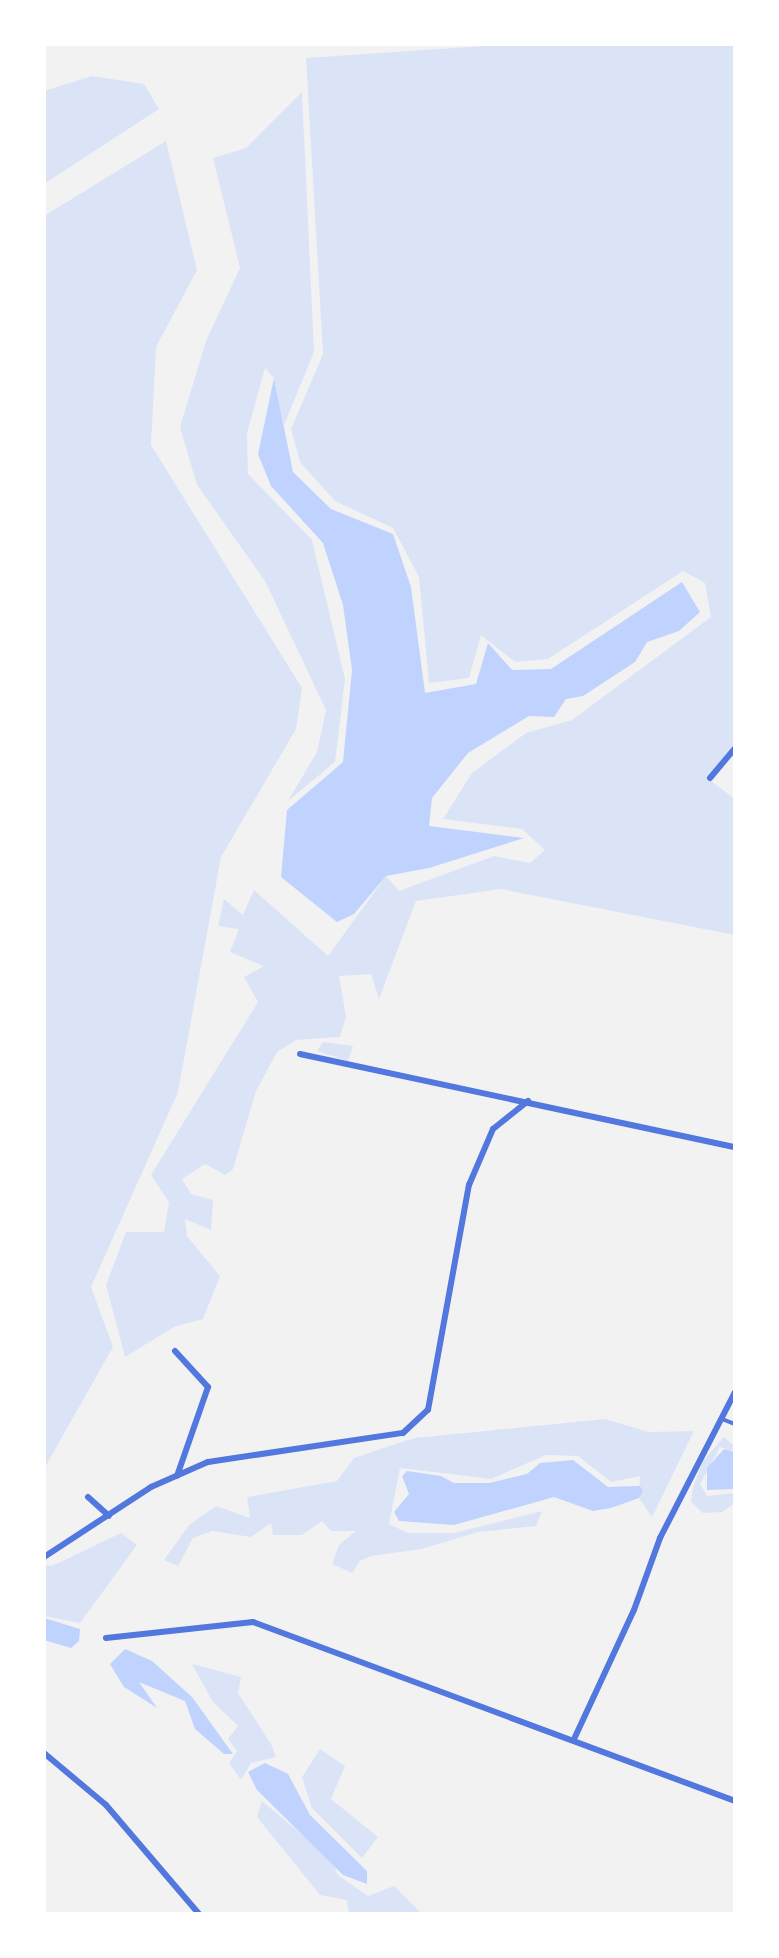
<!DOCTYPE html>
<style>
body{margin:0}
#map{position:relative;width:779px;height:1958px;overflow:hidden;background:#f2f2f2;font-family:"Work Sans",sans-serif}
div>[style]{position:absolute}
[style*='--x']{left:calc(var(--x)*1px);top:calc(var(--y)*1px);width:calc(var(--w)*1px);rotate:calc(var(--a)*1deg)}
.green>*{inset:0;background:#dbe4f7}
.water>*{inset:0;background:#bfd3fe}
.pedestrian>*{height:4px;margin:-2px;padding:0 2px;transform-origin:2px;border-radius:2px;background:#5277de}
.minor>*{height:6px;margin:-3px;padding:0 3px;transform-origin:3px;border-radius:3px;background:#5277de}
span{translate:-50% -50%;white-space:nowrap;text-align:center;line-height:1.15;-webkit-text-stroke:6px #fff;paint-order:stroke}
.frame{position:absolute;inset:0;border:46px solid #fff;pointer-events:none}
</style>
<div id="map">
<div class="green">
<i style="clip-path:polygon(513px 44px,735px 44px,735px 750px,711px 781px,735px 799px,735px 935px,501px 889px,416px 901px,379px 999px,371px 974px,339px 976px,346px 1017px,340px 1037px,296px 1040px,277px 1052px,256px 1091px,233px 1169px,225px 1175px,205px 1164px,182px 1179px,191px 1194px,213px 1200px,211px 1230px,185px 1219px,187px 1236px,220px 1276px,203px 1319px,174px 1327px,125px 1357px,106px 1285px,126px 1232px,164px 1232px,169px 1202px,151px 1175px,258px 1002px,244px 977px,264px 966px,230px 952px,239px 929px,218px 926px,224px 899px,243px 915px,254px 890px,328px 956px,386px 876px,399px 891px,494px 856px,530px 863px,545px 850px,522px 829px,443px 819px,472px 773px,526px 733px,572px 720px,711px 617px,705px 583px,683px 571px,548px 659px,515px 662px,481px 635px,469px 678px,429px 683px,419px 577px,393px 528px,335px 501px,300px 462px,291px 429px,323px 354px,306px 58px)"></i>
<i style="clip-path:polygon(92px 76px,144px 84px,159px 109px,44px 184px,44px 91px)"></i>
<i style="clip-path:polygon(302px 92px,314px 352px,284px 425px,274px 378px,265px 368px,247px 433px,248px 474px,312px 540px,345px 679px,335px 762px,288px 801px,317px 752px,326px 710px,265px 581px,197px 485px,180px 427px,206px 341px,240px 268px,213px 158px,246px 148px)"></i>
<i style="clip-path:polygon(166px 141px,197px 270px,156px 347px,151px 445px,302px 688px,296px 729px,221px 857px,178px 1092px,91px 1287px,113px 1347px,44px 1469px,44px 216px)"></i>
<i style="clip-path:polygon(323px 1042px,353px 1046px,348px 1061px,317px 1051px)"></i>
<i style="clip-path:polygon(605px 1419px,649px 1432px,694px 1431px,652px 1517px,639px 1498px,640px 1476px,611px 1482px,578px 1456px,546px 1455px,491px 1479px,400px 1468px,389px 1524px,408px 1533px,454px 1533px,542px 1511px,536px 1526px,478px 1532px,422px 1549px,371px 1556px,360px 1561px,352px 1573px,332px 1564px,339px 1545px,356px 1531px,331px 1531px,322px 1521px,302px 1535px,273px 1535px,271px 1523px,251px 1537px,212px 1531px,193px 1538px,178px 1566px,164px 1560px,189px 1525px,216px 1506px,250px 1518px,247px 1497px,337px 1481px,354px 1458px,383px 1448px,415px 1438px)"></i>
<i style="clip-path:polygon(724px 1437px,734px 1446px,732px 1451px,720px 1447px,700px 1484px,707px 1496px,735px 1493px,735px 1503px,722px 1512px,703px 1513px,691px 1502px,693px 1487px,703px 1461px)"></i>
<i style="clip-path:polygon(121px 1533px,137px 1545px,80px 1623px,44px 1616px,44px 1565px,52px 1566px)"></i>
<i style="clip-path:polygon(192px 1664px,241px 1677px,238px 1693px,271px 1744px,276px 1757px,251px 1763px,241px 1780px,229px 1763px,237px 1751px,228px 1739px,238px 1726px,213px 1702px)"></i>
<i style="clip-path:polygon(320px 1749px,345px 1766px,331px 1799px,378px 1837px,362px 1858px,312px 1808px,302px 1777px)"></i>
<i style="clip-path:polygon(262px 1801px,332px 1860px,338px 1875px,368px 1896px,394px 1886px,422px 1914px,349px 1914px,347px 1900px,320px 1895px,257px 1817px)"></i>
</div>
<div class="water">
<i style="clip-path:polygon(274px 378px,293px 472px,331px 509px,393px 534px,411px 587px,425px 693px,476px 684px,488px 643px,512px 670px,551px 669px,682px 582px,700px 612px,679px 631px,647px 642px,635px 662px,583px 696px,566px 699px,554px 717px,529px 716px,468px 753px,432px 798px,429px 826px,524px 838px,429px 868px,386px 876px,354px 914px,337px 922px,281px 877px,287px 810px,343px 762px,352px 670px,343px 605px,323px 543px,271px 486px,258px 454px)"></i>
<i style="clip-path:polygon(724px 1449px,735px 1452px,735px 1489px,707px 1490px,707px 1468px)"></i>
<i style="clip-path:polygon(573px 1460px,608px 1487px,640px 1486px,643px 1491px,639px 1498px,611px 1508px,593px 1511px,554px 1497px,454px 1525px,399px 1521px,394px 1512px,409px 1494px,402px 1476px,407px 1471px,441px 1476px,454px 1483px,489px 1483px,527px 1474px,540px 1463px)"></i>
<i style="clip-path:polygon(44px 1618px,80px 1629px,79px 1641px,71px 1648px,44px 1640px)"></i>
<i style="clip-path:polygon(125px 1649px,152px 1661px,192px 1697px,233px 1754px,224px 1754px,195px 1729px,185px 1701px,139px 1682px,157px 1708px,124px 1687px,110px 1664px)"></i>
<i style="clip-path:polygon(265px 1763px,288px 1774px,310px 1815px,367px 1871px,367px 1884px,343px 1875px,257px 1790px,248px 1772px)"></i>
</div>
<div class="pedestrian">
<i style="--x:722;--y:1419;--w:14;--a:21"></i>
</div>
<div class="minor">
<i style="--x:710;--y:778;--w:39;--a:-50"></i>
<i style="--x:300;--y:1054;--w:445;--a:12.1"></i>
<i style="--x:175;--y:1351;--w:49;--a:47.5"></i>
<i style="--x:208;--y:1387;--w:94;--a:109.2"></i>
<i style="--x:88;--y:1497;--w:28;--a:42"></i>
<i style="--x:44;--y:1557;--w:128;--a:-33.2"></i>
<i style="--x:151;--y:1487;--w:62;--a:-23.7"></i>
<i style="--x:208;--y:1462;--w:197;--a:-8.5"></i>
<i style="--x:403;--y:1433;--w:34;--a:-43"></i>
<i style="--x:428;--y:1410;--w:229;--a:-79.7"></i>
<i style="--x:469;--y:1185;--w:61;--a:-66.8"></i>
<i style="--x:493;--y:1129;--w:45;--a:-38.7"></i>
<i style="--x:106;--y:1638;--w:148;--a:-6.2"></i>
<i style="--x:253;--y:1622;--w:514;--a:20.37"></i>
<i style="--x:575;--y:1737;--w:140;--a:-65.1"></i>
<i style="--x:634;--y:1610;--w:77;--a:-70.1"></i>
<i style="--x:660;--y:1538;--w:164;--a:-62.8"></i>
<i style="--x:44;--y:1753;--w:81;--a:40"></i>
<i style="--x:106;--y:1805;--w:143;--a:49.5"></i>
</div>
<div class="frame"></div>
</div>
